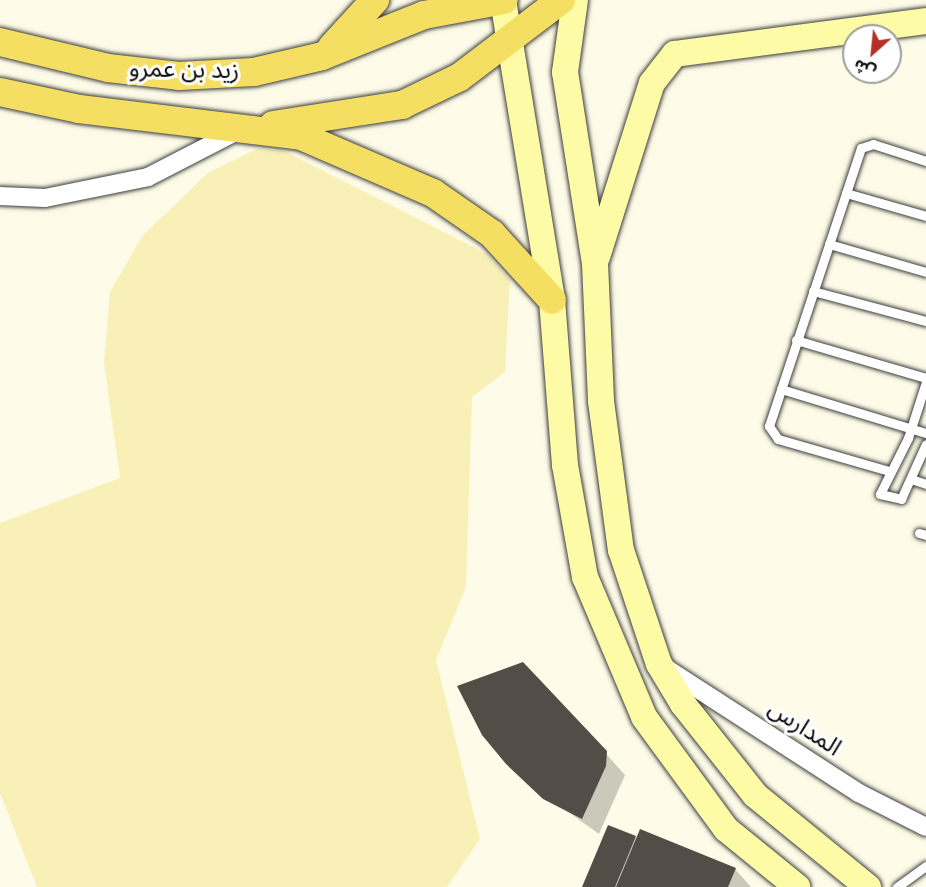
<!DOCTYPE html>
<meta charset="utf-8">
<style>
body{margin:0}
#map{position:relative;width:926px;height:887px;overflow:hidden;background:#fefce8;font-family:Spectral,"Noto Sans Arabic",serif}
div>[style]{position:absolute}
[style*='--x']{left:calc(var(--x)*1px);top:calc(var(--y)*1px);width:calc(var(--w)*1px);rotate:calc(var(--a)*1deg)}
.sand>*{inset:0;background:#f8f0b6}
.shadow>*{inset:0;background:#0003}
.building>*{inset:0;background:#524d47}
.roads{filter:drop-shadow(0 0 2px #3d3d3d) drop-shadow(0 0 2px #3d3d3d)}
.lane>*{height:9px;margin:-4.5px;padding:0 4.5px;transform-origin:4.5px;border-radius:4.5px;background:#fff}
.street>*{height:18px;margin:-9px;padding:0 9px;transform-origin:9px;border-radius:9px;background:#fff}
.secondary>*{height:26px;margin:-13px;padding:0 13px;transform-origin:13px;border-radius:13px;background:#fdfba5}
.primary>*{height:28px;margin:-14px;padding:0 14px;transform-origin:14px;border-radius:14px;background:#f4df62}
span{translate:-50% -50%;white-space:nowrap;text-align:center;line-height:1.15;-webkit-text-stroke:6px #fff;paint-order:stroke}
.street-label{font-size:24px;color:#0a0a0a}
.north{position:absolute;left:842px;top:24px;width:60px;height:60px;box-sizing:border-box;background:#fff;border:2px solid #9d9d9d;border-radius:50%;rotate:207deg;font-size:16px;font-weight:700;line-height:24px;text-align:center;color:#0a0a0a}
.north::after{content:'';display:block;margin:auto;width:21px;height:27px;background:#b52f28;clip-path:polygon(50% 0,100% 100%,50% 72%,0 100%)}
</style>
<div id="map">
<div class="sand">
<i style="clip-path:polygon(257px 149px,284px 151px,487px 254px,510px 280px,505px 372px,472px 397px,466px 587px,436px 660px,480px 839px,447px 887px,37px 887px,0 793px,0 523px,120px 478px,104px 363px,110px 292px,143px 235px,209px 172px)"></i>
</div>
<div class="shadow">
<i style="clip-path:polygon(540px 680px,625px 775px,599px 834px,521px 778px)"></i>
<i style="clip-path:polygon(635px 838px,735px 869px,751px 887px,584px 887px)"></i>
</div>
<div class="building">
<i style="clip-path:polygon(523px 662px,607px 751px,606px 766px,582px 819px,543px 799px,506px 764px,482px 735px,457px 686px)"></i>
<i style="clip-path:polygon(608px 825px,636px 836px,615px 887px,582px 887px)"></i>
<i style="clip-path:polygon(640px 829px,736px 868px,728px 887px,616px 887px)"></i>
</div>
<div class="roads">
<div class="lane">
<i style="--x:846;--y:193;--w:83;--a:16"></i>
<i style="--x:829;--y:244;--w:101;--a:16.1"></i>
<i style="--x:813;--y:291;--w:117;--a:14.9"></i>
<i style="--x:796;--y:340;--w:135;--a:16.3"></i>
<i style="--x:926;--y:382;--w:59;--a:107.8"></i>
<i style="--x:908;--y:438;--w:63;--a:116.6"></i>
<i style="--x:880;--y:494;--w:22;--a:13"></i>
<i style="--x:901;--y:499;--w:60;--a:-65.6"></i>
<i style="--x:781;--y:389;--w:152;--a:16.9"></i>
<i style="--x:889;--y:471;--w:116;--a:-163.9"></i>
<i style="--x:778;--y:439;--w:16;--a:-125"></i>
<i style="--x:769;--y:426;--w:293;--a:-71.7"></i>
<i style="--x:861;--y:148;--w:13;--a:-18"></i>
<i style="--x:873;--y:144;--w:56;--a:17.8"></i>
<i style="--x:911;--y:479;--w:16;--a:18"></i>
<i style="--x:919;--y:533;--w:7;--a:16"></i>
<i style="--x:897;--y:887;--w:36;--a:-36"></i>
</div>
<div class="street">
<i style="--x:0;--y:196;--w:45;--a:2.5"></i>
<i style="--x:45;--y:198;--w:105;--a:-11.5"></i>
<i style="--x:148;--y:177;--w:102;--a:-27.3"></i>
<i style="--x:664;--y:667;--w:232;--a:32.9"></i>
<i style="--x:859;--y:793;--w:75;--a:26.9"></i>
</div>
<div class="secondary">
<i style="--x:503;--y:0;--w:304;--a:80.7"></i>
<i style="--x:552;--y:300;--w:166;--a:85.5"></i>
<i style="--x:565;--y:465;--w:114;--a:79.9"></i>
<i style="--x:585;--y:577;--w:152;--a:67.1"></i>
<i style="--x:644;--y:717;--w:139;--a:53.8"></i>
<i style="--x:726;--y:829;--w:92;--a:39.2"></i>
<i style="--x:575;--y:0;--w:73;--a:97.9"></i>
<i style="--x:565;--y:72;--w:193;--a:81.1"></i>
<i style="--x:595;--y:263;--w:138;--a:87.5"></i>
<i style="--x:601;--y:401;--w:150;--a:82.4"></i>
<i style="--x:621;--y:550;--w:120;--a:71.6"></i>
<i style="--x:659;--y:664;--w:47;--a:59"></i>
<i style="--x:683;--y:704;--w:116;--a:51.6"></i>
<i style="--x:755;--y:795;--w:146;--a:39.2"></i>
<i style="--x:597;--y:257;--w:182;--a:-72.5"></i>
<i style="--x:652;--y:83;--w:37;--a:-52"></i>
<i style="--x:675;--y:54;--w:253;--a:-7.5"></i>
</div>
<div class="primary">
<i style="--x:0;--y:42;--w:111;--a:13.5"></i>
<i style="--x:108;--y:68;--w:71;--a:6.4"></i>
<i style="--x:179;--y:76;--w:75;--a:-3.1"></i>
<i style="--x:254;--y:72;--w:70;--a:-13.2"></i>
<i style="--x:322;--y:56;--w:110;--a:-21.9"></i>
<i style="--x:424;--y:15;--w:81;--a:-10.6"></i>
<i style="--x:332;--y:47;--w:64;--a:-47.5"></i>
<i style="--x:0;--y:92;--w:81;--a:12.1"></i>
<i style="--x:79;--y:109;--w:224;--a:6.9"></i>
<i style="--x:301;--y:136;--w:144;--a:23.4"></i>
<i style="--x:433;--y:193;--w:72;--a:34.8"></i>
<i style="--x:492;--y:234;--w:89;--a:47.7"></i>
<i style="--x:273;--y:125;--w:131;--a:-8.8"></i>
<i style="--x:402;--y:105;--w:64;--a:-25.8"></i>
<i style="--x:460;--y:77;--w:127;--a:-37.3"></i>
</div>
</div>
<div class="street-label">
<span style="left:184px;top:71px;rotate:1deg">زيد بن عمرو</span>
<span style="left:804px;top:729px;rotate:33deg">المدارس</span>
</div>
<div class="north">ش</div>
</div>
